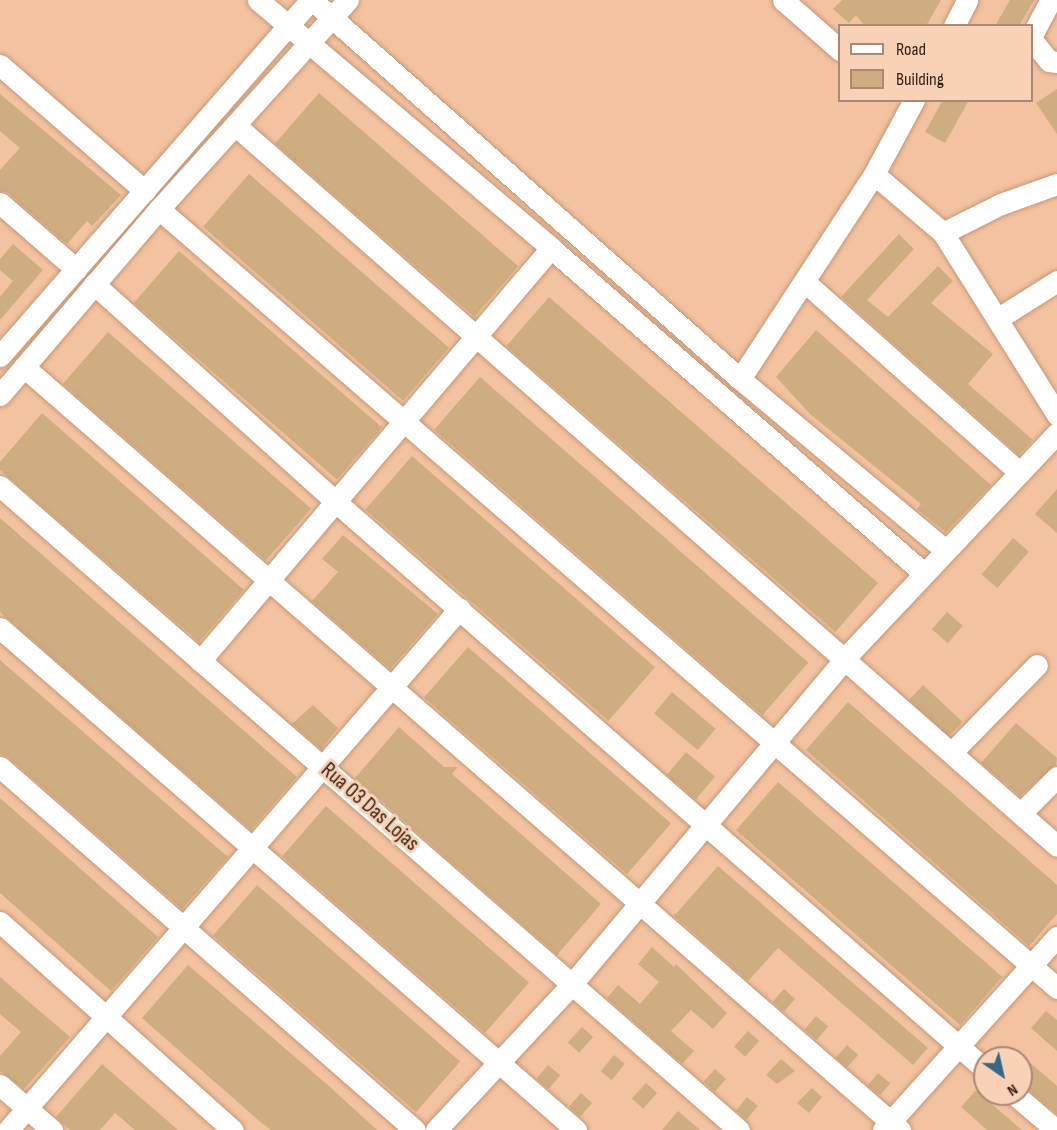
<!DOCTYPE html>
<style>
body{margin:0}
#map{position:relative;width:1057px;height:1130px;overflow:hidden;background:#f3c2a0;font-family:"Sofia Sans Condensed",sans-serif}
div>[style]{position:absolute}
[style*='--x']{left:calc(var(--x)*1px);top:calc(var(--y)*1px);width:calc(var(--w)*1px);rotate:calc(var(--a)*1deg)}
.building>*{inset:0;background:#ceae80;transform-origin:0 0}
.roads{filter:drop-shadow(0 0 2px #c69777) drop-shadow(0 0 2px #c69777)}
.minor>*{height:21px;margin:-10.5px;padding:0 10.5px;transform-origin:10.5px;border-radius:10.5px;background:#fff}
span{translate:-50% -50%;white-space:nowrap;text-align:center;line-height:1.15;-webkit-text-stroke:6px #f9d1b6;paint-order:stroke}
.street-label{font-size:22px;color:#301e11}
.legend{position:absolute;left:838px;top:24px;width:195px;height:78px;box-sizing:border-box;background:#f9d1b6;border:2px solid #a98974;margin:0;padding:8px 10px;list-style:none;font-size:18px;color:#301e11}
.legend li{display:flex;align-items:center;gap:12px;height:30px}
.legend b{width:30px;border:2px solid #a98974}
.north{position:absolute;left:973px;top:1046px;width:60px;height:60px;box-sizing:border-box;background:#f9d1b6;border:2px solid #a98974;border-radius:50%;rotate:146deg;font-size:16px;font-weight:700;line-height:24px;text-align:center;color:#301e11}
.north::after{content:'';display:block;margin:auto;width:21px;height:27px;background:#356885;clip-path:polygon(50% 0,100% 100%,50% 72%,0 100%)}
</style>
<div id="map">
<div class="building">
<i style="clip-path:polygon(842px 0,941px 0,926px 26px,865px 26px,856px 15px,849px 23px,833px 9px)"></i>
<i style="clip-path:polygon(1010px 0,1034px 0,1019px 26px,995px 26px)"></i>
<i style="clip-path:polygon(1057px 89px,1057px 134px,1036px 103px)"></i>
<i style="left:319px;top:93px;width:264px;height:67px;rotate:41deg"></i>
<i style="clip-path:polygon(0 94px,121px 195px,92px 226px,87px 221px,67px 244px,8px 193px,0 191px,0 170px,20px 148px,0 131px)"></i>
<i style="clip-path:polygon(943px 100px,969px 100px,945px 143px,925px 132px)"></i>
<i style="left:249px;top:174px;width:265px;height:70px;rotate:41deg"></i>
<i style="clip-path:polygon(899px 234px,914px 249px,867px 300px,888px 317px,938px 266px,953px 281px,931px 303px,993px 354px,968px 384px,1033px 440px,1019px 455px,841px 297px)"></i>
<i style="clip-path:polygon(13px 244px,43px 270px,0 320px,0 297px,13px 281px,0 270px,0 259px)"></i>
<i style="left:179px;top:251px;width:269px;height:69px;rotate:41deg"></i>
<i style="left:549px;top:297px;width:436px;height:65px;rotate:41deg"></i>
<i style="clip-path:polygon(816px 330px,991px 485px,946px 532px,917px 509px,921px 504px,810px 414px,776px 377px)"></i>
<i style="left:108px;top:332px;width:269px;height:69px;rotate:41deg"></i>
<i style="left:480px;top:377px;width:435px;height:70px;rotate:41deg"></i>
<i style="clip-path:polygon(42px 413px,244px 590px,199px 642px,0 470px,0 462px)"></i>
<i style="left:412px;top:456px;width:322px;height:71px;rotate:41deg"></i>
<i style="clip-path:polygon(1057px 489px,1057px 533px,1035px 514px)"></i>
<i style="clip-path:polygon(0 518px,297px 777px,251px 830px,0 612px)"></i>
<i style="clip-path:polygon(343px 535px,438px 614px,390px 669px,312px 601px,338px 572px,322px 559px)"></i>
<i style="left:1013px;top:538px;width:21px;height:48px;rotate:41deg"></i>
<i style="left:947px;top:612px;width:21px;height:23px;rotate:41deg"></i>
<i style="left:468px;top:647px;width:269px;height:67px;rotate:41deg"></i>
<i style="clip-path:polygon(0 660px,228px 857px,182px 909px,8px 757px,0 754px)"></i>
<i style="left:923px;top:685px;width:54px;height:20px;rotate:43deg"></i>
<i style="left:672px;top:692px;width:57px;height:28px;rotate:40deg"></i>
<i style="clip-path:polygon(848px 702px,1057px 885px,1057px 914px,1029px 946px,806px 750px)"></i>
<i style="clip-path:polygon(313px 705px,338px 728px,321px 749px,292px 724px)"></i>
<i style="clip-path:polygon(1016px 723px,1057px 758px,1056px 765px,1020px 796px,981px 763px)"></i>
<i style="clip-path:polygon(399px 727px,444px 767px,458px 767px,452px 774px,601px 904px,557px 955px,355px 778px)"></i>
<i style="left:686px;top:752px;width:38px;height:30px;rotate:40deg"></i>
<i style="left:778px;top:782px;width:297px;height:64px;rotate:41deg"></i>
<i style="clip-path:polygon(0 798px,158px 937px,111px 991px,0 893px)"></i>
<i style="left:326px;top:806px;width:269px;height:67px;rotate:41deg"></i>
<i style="clip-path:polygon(718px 866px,928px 1048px,913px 1065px,778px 948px,748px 981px,674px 916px)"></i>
<i style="left:257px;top:885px;width:269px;height:67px;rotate:41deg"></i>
<i style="clip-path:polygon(652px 947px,674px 967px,676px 964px,727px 1013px,713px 1029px,691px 1010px,671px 1031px,694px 1051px,682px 1064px,607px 998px,618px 985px,640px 1004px,659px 982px,638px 964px)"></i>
<i style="clip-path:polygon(188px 965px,330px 1087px,377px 1130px,271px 1130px,258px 1120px,142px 1018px)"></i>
<i style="clip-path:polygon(0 977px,70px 1037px,24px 1089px,0 1071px,0 1056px,21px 1032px,0 1014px)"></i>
<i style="left:784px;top:989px;width:15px;height:17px;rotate:42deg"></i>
<i style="clip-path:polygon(1046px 1011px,1057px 1020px,1057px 1051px,1031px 1028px)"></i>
<i style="left:816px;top:1016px;width:16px;height:18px;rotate:40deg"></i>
<i style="left:582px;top:1027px;width:15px;height:21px;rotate:42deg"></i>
<i style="left:748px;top:1031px;width:15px;height:21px;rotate:42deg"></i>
<i style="left:847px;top:1045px;width:15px;height:17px;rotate:42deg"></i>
<i style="left:614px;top:1055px;width:14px;height:21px;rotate:39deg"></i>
<i style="clip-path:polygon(1021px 1055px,1057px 1086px,1057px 1114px,1021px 1084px)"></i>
<i style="clip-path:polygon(781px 1059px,795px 1071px,777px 1084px,766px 1075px)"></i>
<i style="clip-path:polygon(102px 1064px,133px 1091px,178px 1130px,135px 1130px,115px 1113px,100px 1130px,70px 1130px,56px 1117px)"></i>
<i style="left:548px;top:1065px;width:16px;height:18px;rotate:40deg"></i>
<i style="left:715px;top:1069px;width:15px;height:17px;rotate:42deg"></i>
<i style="left:878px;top:1073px;width:16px;height:16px;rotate:40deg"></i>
<i style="left:646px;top:1083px;width:15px;height:21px;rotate:42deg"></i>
<i style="clip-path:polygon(812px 1088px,822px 1097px,809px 1113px,797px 1103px)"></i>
<i style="clip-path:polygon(976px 1090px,1002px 1113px,1022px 1130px,987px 1130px,961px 1107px)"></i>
<i style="left:581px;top:1093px;width:15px;height:18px;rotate:42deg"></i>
<i style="left:747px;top:1097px;width:14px;height:18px;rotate:39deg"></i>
<i style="clip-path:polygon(678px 1111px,700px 1130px,662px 1130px)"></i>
</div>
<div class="roads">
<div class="minor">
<i style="--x:258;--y:0;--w:384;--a:40.2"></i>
<i style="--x:551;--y:248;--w:494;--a:41.1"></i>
<i style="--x:312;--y:0;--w:572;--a:41.53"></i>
<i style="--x:740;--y:379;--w:267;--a:39.8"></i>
<i style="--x:783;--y:0;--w:76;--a:41.3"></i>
<i style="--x:954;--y:26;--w:29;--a:-63"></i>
<i style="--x:1032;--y:35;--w:40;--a:-62"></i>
<i style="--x:1032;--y:40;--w:27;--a:51"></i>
<i style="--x:1049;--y:61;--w:8;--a:7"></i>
<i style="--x:0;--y:65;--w:192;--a:41"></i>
<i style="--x:914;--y:100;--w:84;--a:118.4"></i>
<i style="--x:874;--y:174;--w:91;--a:40.5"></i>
<i style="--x:943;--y:233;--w:215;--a:57.9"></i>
<i style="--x:235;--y:125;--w:1093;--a:41.25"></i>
<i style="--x:0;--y:203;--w:101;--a:41"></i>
<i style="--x:159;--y:209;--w:1189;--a:40.94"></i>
<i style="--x:943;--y:233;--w:65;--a:-26.6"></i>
<i style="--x:1001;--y:204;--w:59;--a:-19.7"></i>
<i style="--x:806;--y:283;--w:285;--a:41.6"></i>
<i style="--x:94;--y:284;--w:327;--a:42"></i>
<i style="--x:337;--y:503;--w:860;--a:41.14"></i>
<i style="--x:997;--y:319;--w:71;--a:-32.3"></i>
<i style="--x:0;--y:356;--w:473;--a:-48.9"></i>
<i style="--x:24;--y:367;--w:1162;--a:41.06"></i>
<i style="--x:740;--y:379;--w:245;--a:-56.8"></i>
<i style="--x:0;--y:395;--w:245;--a:-49.5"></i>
<i style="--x:159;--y:209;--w:282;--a:-47.9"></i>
<i style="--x:0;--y:486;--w:980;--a:41.07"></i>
<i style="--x:0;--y:628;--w:764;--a:41.07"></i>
<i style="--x:200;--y:661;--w:542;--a:-49.64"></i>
<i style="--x:953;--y:751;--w:120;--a:-45.7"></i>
<i style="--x:0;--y:767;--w:551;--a:41.18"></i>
<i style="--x:1021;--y:813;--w:51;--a:-45"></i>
<i style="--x:0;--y:922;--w:312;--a:41.8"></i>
<i style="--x:0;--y:1085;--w:69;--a:40.9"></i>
<i style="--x:1014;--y:1094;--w:55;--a:40.6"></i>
<i style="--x:8;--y:1130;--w:690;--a:-49.11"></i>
<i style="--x:436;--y:1130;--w:200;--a:-47"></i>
<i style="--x:572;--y:984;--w:427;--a:-50"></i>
<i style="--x:846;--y:657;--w:308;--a:-46.7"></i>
<i style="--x:883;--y:1130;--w:260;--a:-48"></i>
</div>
</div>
<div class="street-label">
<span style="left:370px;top:807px;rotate:41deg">Rua 03 Das Lojas</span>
</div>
<ul class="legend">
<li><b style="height:8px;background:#fff"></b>Road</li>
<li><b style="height:16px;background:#ceae80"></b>Building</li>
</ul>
<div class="north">N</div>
</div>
